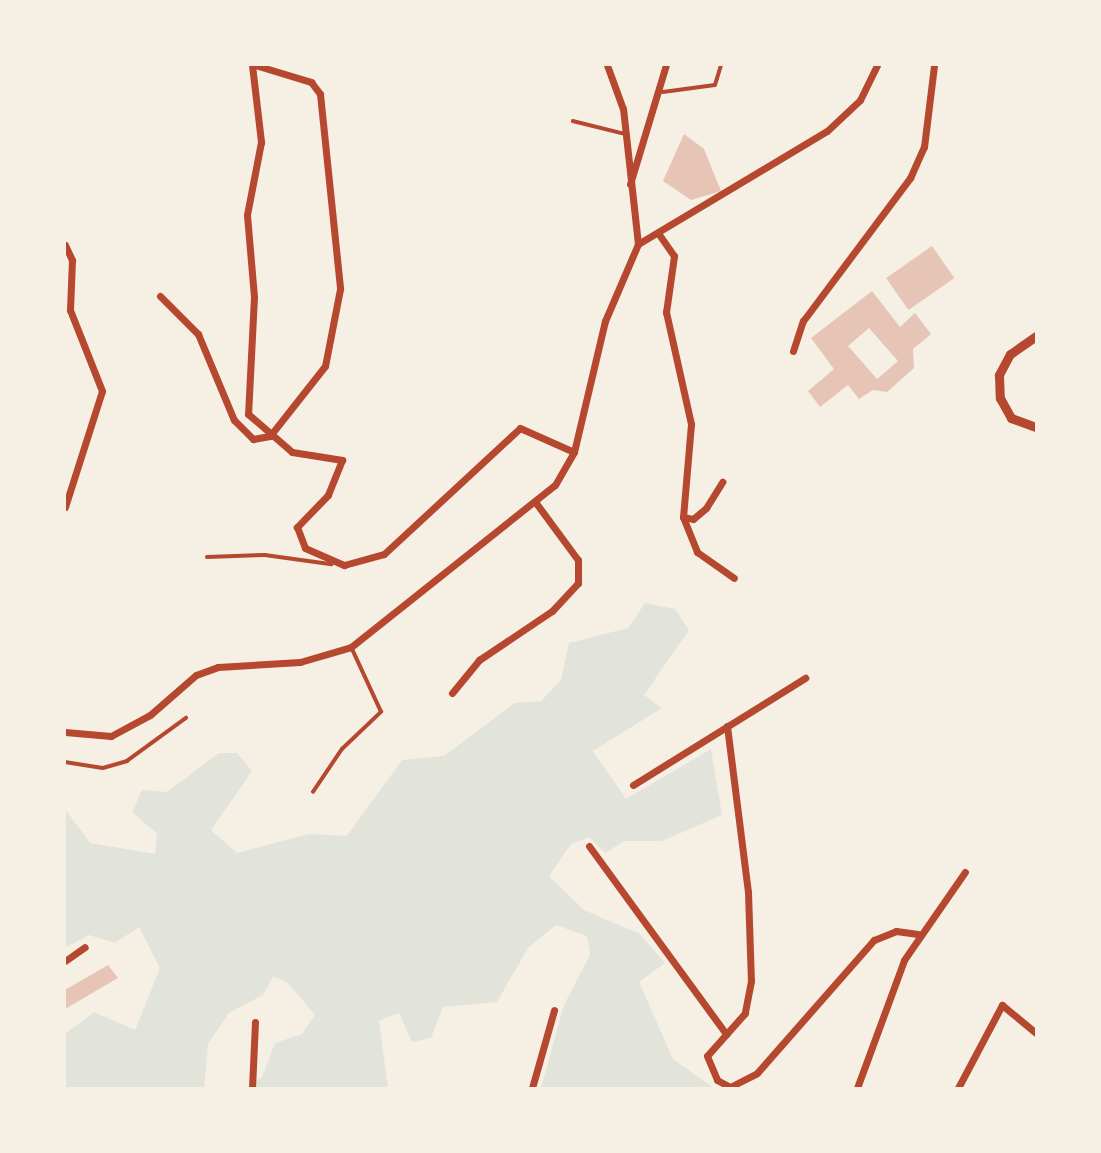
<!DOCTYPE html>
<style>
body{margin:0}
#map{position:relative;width:1101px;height:1153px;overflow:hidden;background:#f6efe4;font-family:"DM Sans",sans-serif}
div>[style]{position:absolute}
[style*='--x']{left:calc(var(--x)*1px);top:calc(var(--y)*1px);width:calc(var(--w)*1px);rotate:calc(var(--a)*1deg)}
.green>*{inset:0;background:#e2e4dc}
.building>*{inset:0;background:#e6c5b7;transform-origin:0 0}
.service>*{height:3.5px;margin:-1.75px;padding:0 1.75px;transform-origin:1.75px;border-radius:1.75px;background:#b5482f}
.minor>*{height:7px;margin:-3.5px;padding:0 3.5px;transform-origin:3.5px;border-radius:3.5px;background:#b5482f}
.tertiary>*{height:9px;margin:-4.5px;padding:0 4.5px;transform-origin:4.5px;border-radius:4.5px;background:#b5482f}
span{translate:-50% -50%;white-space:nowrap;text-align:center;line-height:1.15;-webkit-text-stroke:5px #f6efe4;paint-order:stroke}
.frame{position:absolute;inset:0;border:66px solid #f6efe4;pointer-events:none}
</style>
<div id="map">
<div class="green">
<i style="clip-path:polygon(645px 603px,675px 609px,689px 630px,644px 695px,662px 708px,593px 751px,626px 799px,711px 749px,722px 815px,662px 841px,624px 841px,605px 853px,589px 837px,571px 844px,549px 876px,584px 910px,640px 934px,665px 963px,639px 982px,673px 1059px,714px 1088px,541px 1088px,564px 1005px,590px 955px,587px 936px,556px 925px,528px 948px,497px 1002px,443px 1007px,431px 1038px,412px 1042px,399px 1013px,379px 1021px,388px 1088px,246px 1088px,262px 1077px,275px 1043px,302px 1034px,315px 1015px,289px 984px,273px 976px,263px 995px,229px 1013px,208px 1044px,204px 1088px,65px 1088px,65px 1034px,94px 1012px,135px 1030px,160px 968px,139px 927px,115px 943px,89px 935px,65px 948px,65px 809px,90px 843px,155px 854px,157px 834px,132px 812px,142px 790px,167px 792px,219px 753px,237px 753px,252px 771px,211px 830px,237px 853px,309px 834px,347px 836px,402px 760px,444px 756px,515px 703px,541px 701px,561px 680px,569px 643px,628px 628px)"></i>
</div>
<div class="building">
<i style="clip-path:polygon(684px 134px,704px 149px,721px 191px,691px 200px,663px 181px)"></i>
<i style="left:932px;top:246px;width:39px;height:56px;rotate:55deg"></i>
<i style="clip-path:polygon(evenodd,872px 291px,900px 327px,915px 313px,931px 334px,913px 349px,914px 368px,887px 392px,873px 390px,859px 399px,848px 385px,820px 407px,808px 391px,834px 369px,811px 338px,872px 291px,869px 328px,898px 361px,877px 379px,848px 346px,869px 328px)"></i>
<i style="clip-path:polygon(108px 965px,118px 978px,65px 1009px,65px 990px)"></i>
</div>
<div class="service">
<i style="--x:663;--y:92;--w:52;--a:-7.7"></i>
<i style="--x:715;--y:85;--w:21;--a:-73"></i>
<i style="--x:573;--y:121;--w:54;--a:14"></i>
<i style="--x:207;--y:557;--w:58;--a:-2"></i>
<i style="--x:265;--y:555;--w:67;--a:7.8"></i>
<i style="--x:65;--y:762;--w:38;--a:9"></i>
<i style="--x:103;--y:768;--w:25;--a:-16"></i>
<i style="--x:127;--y:761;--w:73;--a:-36.1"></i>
<i style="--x:313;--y:792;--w:52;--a:-56"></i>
<i style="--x:342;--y:749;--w:54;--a:-43.5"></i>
<i style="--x:381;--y:712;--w:72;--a:-114.8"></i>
</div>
<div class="minor">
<i style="--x:252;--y:65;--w:78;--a:83.3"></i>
<i style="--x:261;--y:142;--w:74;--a:100.9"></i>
<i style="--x:247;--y:215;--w:82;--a:85.1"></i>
<i style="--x:254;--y:297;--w:117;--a:92.9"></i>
<i style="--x:248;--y:414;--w:58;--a:40.8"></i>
<i style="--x:292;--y:452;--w:51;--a:9.1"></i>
<i style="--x:342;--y:460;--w:38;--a:112"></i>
<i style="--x:328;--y:495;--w:45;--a:134.1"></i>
<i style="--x:297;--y:527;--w:22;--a:69"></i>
<i style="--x:305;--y:548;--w:43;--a:23.6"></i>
<i style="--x:344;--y:565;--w:41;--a:-15.4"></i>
<i style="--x:384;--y:554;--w:185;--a:-42.8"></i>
<i style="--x:520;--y:428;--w:59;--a:24"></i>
<i style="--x:255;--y:65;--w:59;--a:16.9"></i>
<i style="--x:311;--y:82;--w:15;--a:53"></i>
<i style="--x:320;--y:94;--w:196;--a:84.1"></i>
<i style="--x:340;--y:289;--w:78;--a:101"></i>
<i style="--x:325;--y:366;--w:89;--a:128.2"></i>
<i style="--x:630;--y:184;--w:124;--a:-73.2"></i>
<i style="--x:658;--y:233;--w:28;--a:55"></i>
<i style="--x:674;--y:256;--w:57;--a:98.1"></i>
<i style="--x:666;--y:312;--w:115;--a:77.4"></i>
<i style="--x:691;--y:424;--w:93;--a:94.9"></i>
<i style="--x:683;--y:517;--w:10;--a:11"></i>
<i style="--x:693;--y:519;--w:17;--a:-40"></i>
<i style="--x:706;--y:508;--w:31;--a:-58"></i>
<i style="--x:638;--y:244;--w:220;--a:-30.9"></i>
<i style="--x:827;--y:131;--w:45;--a:-43.2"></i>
<i style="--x:860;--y:100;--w:39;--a:-64"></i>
<i style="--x:65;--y:245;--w:17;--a:65"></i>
<i style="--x:72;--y:260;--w:50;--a:92.3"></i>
<i style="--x:70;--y:310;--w:87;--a:68.4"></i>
<i style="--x:102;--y:391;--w:122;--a:107.7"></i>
<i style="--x:160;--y:296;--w:54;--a:45"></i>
<i style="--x:198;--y:334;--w:93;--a:67.3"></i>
<i style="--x:234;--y:420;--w:27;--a:45"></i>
<i style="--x:253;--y:439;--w:17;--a:-10"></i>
<i style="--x:793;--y:351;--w:32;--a:-72"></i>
<i style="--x:803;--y:321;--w:179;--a:-53.2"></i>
<i style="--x:910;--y:178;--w:34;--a:-66"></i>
<i style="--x:924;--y:147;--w:83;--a:-83"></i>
<i style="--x:683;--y:517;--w:38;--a:68"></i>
<i style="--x:697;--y:552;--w:45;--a:35.1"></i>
<i style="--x:452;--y:693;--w:43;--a:-50.7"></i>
<i style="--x:479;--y:660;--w:88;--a:-33.9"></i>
<i style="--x:552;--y:611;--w:38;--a:-47"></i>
<i style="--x:578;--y:583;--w:23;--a:-90"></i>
<i style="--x:578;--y:560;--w:71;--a:-126.4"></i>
<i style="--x:727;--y:726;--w:167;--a:82.8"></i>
<i style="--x:748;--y:892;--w:89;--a:88.1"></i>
<i style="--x:751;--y:981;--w:33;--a:101"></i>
<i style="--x:745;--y:1013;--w:57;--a:131.5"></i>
<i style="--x:707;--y:1056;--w:26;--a:67"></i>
<i style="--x:717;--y:1080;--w:15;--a:28"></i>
<i style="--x:730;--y:1087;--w:30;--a:-27"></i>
<i style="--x:757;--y:1073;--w:177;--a:-48.7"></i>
<i style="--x:874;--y:940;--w:24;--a:-22"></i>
<i style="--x:896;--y:931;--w:22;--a:8"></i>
<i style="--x:65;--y:732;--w:46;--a:5"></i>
<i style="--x:111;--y:736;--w:44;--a:-28.3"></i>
<i style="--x:150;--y:715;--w:61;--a:-41"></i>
<i style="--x:196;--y:675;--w:23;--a:-20"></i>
<i style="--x:218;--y:667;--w:82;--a:-3.5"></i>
<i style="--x:300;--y:662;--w:53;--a:-16.4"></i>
<i style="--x:351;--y:647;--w:260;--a:-38.5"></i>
<i style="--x:555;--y:485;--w:38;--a:-60"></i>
<i style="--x:574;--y:452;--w:135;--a:-76.7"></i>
<i style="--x:605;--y:321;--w:84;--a:-66.8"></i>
<i style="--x:638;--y:244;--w:136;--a:-96.3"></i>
<i style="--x:623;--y:109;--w:47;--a:-110"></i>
<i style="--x:633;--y:785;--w:203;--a:-31.9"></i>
<i style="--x:589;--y:846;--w:233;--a:53.9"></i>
<i style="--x:65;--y:961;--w:24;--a:-35"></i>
<i style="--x:252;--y:1088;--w:66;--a:-87.4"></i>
<i style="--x:532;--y:1088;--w:81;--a:-74.2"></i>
<i style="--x:857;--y:1088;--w:136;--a:-69.8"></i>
<i style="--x:904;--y:960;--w:107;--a:-55.3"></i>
<i style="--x:958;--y:1088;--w:94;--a:-62.1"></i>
<i style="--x:1002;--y:1005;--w:44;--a:39.5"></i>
</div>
<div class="tertiary">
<i style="--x:1036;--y:336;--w:32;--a:145"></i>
<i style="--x:1010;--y:354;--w:24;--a:118"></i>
<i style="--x:999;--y:375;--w:23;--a:88"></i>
<i style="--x:1000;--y:398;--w:23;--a:61"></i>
<i style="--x:1011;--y:418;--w:27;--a:20"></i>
</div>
<div class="frame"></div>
</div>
